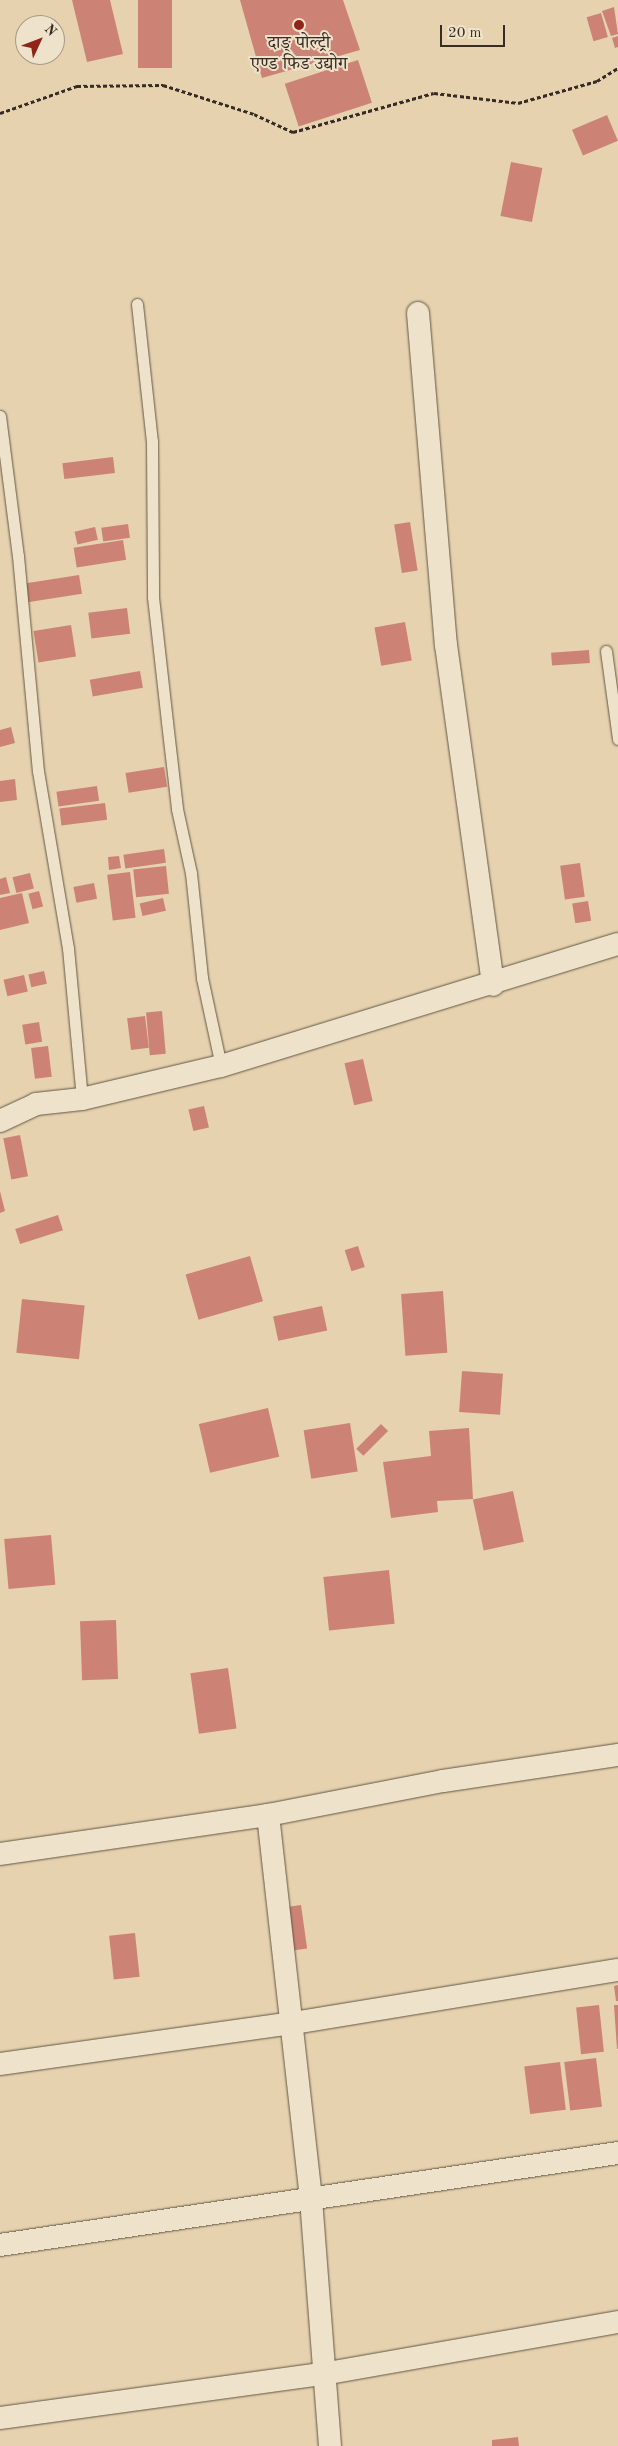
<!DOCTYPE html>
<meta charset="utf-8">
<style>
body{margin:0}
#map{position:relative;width:618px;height:2446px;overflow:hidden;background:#e6d2ae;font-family:"Old Standard TT","Noto Serif Devanagari",serif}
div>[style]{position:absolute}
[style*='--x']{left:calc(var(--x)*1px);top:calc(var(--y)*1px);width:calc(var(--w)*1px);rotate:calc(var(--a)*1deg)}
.building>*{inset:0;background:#cc8376;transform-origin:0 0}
.path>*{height:3px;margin-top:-1.5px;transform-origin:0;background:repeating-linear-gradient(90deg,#362c23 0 4px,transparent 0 6.5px)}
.roads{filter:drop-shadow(0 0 1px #625646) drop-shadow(0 0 1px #625646)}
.lane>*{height:11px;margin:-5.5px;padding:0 5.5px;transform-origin:5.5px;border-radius:5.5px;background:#efe2ca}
.street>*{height:22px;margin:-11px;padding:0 11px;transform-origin:11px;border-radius:11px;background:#efe2ca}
.dots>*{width:14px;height:14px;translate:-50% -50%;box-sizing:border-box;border:2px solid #efe2ca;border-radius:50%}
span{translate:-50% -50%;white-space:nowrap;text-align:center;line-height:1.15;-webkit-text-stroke:4px #efe2ca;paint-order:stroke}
.poi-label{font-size:18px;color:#362c23}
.north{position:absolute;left:15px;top:15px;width:50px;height:50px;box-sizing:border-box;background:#efe2ca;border:1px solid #a59987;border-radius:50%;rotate:47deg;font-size:14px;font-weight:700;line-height:20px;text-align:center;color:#362c23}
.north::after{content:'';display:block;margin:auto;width:18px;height:22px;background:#8f2418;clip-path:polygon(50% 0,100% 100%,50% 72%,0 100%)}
.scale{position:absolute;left:440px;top:25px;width:65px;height:22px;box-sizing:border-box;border:2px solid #362c23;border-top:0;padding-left:6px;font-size:15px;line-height:18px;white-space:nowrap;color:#362c23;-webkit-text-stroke:4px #efe2ca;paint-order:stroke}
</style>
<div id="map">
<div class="building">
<i style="clip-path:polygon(72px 0,110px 0,123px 54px,87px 62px)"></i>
<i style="left:138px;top:0;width:34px;height:68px"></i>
<i style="clip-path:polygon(240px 0,343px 0,360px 50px,262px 78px)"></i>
<i style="clip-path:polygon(614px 7px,618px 34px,611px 36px,602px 11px)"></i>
<i style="left:601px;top:13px;width:25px;height:15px;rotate:74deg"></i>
<i style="clip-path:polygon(618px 36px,618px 47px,615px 48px,612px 38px)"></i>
<i style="left:358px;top:60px;width:45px;height:77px;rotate:72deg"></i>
<i style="left:607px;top:115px;width:28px;height:38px;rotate:67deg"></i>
<i style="left:511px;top:162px;width:32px;height:55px;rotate:11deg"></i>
<i style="left:113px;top:457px;width:16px;height:51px;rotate:83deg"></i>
<i style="left:410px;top:522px;width:49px;height:16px;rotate:81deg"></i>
<i style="left:128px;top:524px;width:14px;height:27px;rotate:82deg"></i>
<i style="left:95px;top:527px;width:13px;height:21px;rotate:77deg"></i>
<i style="left:123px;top:540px;width:20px;height:50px;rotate:81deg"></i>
<i style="left:79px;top:575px;width:19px;height:55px;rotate:81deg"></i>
<i style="left:127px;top:608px;width:26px;height:39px;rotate:83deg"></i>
<i style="left:405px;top:622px;width:39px;height:31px;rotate:80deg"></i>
<i style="left:71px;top:625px;width:32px;height:38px;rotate:81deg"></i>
<i style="left:589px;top:650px;width:13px;height:38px;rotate:86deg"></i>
<i style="left:140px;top:671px;width:17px;height:51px;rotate:80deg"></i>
<i style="clip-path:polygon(11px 727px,15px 743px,0 747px,0 730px)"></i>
<i style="left:164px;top:767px;width:20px;height:39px;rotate:81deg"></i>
<i style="clip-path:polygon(15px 779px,17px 800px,0 802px,0 781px)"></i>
<i style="left:97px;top:786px;width:15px;height:41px;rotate:82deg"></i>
<i style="left:105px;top:803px;width:17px;height:46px;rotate:83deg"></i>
<i style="left:164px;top:849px;width:14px;height:41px;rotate:82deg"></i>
<i style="clip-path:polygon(119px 856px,121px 868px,109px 870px,108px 857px)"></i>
<i style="left:580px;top:863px;width:34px;height:20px;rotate:82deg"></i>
<i style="left:166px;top:866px;width:28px;height:33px;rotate:84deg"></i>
<i style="left:130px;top:872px;width:46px;height:23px;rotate:83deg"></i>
<i style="left:30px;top:873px;width:16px;height:18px;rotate:76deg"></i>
<i style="clip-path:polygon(6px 877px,10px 893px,0 895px,0 879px)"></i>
<i style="left:94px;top:883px;width:16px;height:21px;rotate:79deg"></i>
<i style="left:39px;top:891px;width:16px;height:11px;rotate:75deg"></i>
<i style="clip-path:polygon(22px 893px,29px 923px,0 930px,0 898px)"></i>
<i style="left:163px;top:898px;width:13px;height:24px;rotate:77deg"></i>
<i style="left:588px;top:901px;width:20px;height:16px;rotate:81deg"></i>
<i style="left:44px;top:971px;width:13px;height:16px;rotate:77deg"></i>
<i style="left:24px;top:975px;width:17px;height:21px;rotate:77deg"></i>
<i style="left:162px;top:1011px;width:43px;height:16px;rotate:85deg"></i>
<i style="left:145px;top:1016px;width:32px;height:18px;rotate:83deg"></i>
<i style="left:39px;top:1022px;width:20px;height:17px;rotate:81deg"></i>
<i style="left:48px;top:1046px;width:31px;height:17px;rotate:83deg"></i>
<i style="left:363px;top:1059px;width:43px;height:19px;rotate:77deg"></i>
<i style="left:204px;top:1106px;width:22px;height:16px;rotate:77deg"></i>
<i style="left:20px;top:1135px;width:42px;height:17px;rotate:79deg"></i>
<i style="clip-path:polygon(0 1191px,5px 1211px,0 1213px)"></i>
<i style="left:58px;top:1215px;width:16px;height:45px;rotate:72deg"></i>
<i style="left:358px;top:1246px;width:22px;height:14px;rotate:72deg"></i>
<i style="left:250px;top:1256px;width:47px;height:67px;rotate:74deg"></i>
<i style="left:443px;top:1291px;width:62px;height:42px;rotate:86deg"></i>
<i style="left:22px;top:1299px;width:63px;height:54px;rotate:6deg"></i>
<i style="left:322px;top:1306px;width:25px;height:50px;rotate:78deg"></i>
<i style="left:462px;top:1371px;width:41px;height:41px;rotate:4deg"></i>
<i style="left:268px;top:1408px;width:50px;height:71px;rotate:77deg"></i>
<i style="left:350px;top:1423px;width:49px;height:47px;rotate:81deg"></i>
<i style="left:381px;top:1424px;width:10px;height:35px;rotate:45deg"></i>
<i style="clip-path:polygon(469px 1428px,473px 1499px,437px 1501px,438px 1512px,391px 1518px,383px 1462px,431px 1456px,429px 1431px)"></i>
<i style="left:513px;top:1491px;width:52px;height:41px;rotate:78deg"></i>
<i style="left:51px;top:1535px;width:50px;height:47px;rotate:85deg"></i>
<i style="left:389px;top:1570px;width:54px;height:66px;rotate:84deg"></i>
<i style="left:116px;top:1620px;width:59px;height:36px;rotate:88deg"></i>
<i style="left:228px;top:1668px;width:61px;height:38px;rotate:82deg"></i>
<i style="left:301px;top:1905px;width:44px;height:18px;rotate:82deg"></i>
<i style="left:135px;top:1933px;width:44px;height:26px;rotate:84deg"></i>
<i style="clip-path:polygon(618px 1985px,618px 2001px,616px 2001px,614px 1986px)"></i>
<i style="left:599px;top:2005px;width:47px;height:23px;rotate:84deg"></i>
<i style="clip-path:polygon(614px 2005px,618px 2005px,618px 2049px,617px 2049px)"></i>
<i style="left:596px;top:2058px;width:49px;height:32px;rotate:83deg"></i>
<i style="left:560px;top:2062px;width:48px;height:36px;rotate:83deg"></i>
<i style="clip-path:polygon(518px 2437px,519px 2446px,492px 2446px,492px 2440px)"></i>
</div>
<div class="path">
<i style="--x:0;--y:113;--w:82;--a:-19.3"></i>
<i style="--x:77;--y:86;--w:86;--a:-0.7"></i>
<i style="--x:163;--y:85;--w:96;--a:17.7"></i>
<i style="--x:254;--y:114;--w:43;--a:24.8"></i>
<i style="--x:293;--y:132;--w:146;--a:-15.5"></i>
<i style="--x:434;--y:93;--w:85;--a:6.8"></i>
<i style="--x:518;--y:103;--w:82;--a:-15.6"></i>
<i style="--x:597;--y:81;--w:25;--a:-32"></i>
</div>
<div class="roads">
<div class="lane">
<i style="--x:137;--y:304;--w:138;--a:83.8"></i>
<i style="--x:152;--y:441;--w:156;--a:89.6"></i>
<i style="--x:153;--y:597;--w:126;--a:83.6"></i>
<i style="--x:167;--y:722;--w:88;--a:83.4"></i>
<i style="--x:177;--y:809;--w:66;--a:77.7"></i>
<i style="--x:191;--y:873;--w:106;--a:84"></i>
<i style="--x:202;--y:978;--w:90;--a:77.8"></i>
<i style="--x:0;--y:416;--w:141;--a:82.7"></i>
<i style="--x:18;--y:556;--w:216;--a:84.7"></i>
<i style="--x:38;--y:771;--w:180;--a:80.4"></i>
<i style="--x:68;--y:948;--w:152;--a:84.7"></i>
<i style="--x:606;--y:651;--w:89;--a:82.2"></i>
</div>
<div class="street">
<i style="--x:418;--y:313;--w:333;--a:85.2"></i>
<i style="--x:446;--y:645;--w:343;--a:82.1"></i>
<i style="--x:0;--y:1121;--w:40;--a:-25"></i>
<i style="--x:36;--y:1104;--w:46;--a:-6.2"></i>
<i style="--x:82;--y:1099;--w:143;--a:-13.4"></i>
<i style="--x:221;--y:1066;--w:415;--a:-17.1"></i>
<i style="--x:268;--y:1815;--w:386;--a:83.6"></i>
<i style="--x:311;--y:2199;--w:248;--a:85.6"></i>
<i style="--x:0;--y:1854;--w:271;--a:-8.3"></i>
<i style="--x:268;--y:1815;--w:178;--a:-11"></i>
<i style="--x:443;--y:1781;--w:177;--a:-8.5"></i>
<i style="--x:0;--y:2064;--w:296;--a:-8"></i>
<i style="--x:293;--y:2023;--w:329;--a:-9.3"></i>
<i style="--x:0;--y:2245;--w:625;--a:-8.47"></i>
<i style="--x:0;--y:2418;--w:326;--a:-7.8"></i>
<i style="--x:323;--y:2374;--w:300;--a:-10"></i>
</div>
</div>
<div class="dots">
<i style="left:299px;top:25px;background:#8f2418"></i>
</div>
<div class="poi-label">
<span style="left:299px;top:54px">दाङ् पोल्ट्री<br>एण्ड फिड उद्योग</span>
</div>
<div class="north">N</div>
<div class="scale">20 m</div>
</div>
